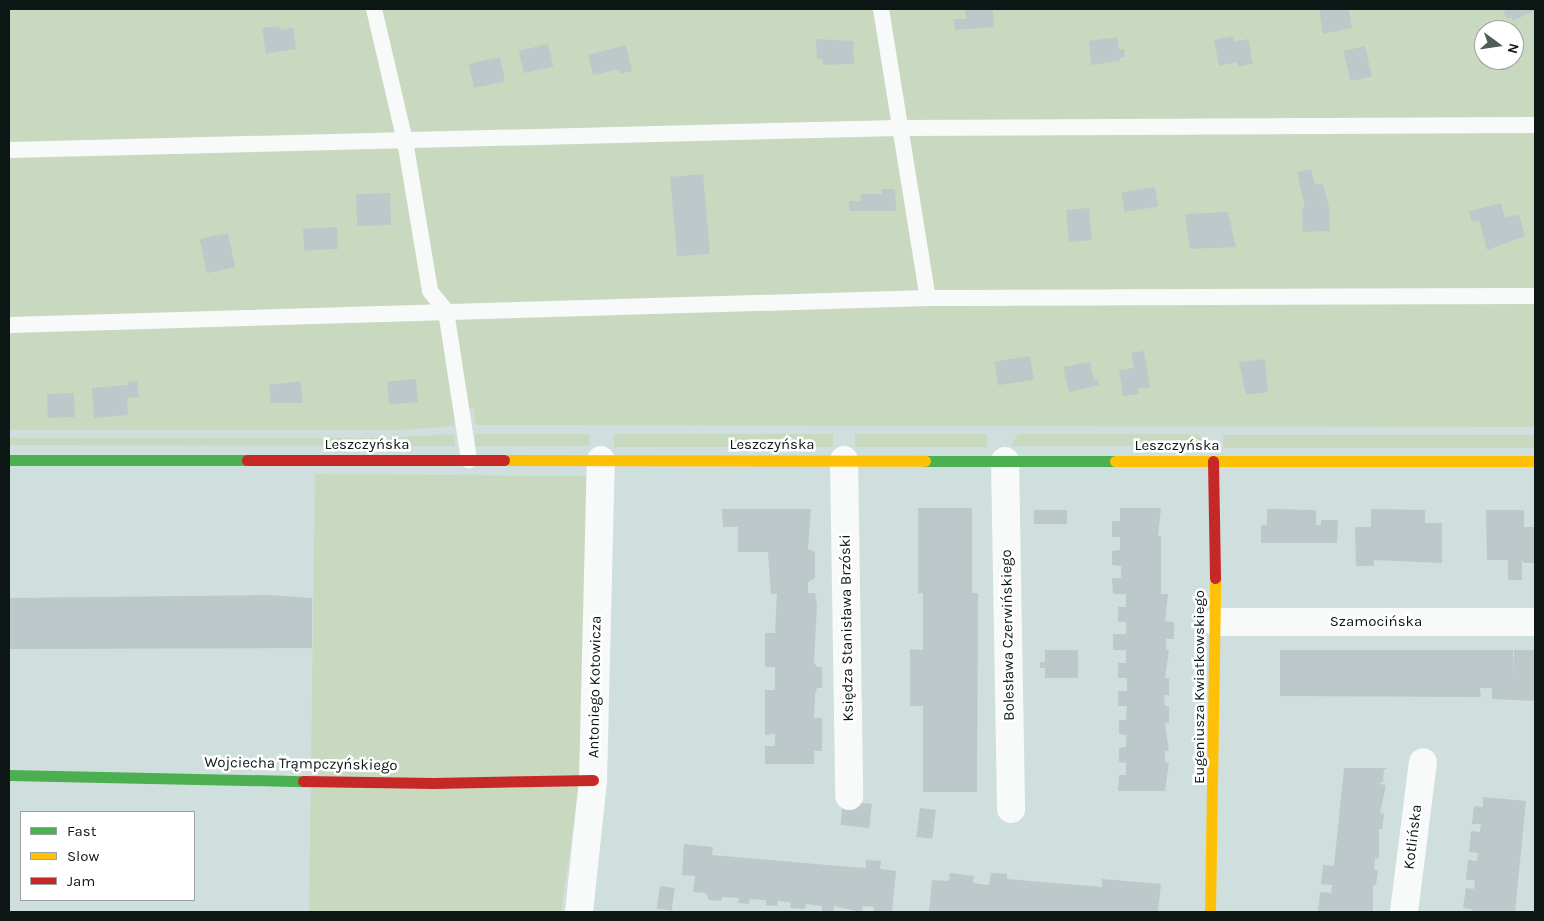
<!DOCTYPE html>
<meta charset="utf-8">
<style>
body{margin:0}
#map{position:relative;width:1544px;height:921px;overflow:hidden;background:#cfdfdd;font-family:Karla,sans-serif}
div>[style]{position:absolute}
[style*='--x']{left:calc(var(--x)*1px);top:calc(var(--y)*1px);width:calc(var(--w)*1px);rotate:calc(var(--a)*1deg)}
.green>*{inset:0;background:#c9d9c0;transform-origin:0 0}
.building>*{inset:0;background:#bcc8c9;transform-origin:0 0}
.lane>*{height:16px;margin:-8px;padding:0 8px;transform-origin:8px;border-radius:8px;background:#f8fafa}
.street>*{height:28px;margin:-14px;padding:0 14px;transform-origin:14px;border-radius:14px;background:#f8fafa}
.fast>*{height:11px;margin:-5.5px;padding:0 5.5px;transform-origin:5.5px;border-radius:5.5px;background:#4caf50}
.slow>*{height:11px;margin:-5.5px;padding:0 5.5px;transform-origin:5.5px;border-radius:5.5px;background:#ffc107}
.jam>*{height:11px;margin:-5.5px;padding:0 5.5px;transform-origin:5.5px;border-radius:5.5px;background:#c62828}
span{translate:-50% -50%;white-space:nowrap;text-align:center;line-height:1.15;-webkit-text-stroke:5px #fff;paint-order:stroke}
.street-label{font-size:15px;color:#0b1615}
.frame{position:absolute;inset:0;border:10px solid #0b1615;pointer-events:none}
.legend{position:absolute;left:20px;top:811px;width:175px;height:90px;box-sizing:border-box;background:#fff;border:1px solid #9da2a1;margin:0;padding:6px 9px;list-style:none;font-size:15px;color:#0b1615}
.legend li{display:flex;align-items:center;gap:10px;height:25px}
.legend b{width:25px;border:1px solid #9da2a1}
.north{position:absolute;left:1474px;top:20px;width:50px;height:50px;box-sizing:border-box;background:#fff;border:1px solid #9da2a1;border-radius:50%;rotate:104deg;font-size:14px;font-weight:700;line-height:20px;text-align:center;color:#0b1615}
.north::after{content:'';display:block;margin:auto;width:18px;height:22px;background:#505c5b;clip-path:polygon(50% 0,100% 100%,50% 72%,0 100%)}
</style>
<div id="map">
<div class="green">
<i style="clip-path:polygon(evenodd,9px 9px,1535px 9px,1535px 427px,475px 425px,474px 409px,454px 409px,455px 426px,401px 430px,9px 430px,9px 9px,1484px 30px,1514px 30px,1514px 60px,1484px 60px,1484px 30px)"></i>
<i style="clip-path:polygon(454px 434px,455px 446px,9px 445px,9px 438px,388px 438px)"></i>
<i style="left:475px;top:434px;width:115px;height:12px"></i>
<i style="left:614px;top:434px;width:219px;height:13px"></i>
<i style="left:855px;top:434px;width:132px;height:13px"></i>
<i style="clip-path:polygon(1018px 434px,1197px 434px,1202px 437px,1205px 446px,1011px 446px)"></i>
<i style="left:1223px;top:435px;width:312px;height:13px"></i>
<i style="clip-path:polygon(315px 474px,592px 476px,578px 794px,561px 912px,309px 912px)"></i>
</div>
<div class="building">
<i style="clip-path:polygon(965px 9px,993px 9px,994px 27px,955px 30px,954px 19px,966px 19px)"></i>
<i style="clip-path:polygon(1319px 9px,1349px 9px,1352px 28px,1323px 34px)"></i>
<i style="clip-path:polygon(1508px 9px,1535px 9px,1535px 10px,1513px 21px,1511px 17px,1507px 19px,1503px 12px)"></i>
<i style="clip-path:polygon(279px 26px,280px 30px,293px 28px,296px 49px,266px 54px,262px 28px)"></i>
<i style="clip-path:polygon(1233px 36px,1234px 42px,1248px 39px,1253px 64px,1238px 67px,1237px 62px,1219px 66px,1214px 40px)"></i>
<i style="clip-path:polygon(1117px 37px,1119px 49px,1124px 49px,1125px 57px,1120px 58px,1120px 61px,1091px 65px,1089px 41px)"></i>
<i style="clip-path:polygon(816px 39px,853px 41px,854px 64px,823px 65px,822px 59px,817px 59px)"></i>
<i style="left:548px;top:44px;width:23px;height:30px;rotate:77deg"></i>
<i style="clip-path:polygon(626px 45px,632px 71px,620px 74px,619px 69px,593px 75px,588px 55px)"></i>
<i style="left:1365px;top:46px;width:31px;height:22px;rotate:77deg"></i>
<i style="left:500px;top:57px;width:25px;height:32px;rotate:78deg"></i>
<i style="clip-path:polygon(1311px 169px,1315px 185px,1323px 183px,1329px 207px,1330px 231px,1303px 232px,1302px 208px,1305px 208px,1297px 172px)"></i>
<i style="left:703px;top:174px;width:80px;height:33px;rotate:85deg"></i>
<i style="left:1155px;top:187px;width:20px;height:34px;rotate:81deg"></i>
<i style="clip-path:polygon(882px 189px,895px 189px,896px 211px,849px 211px,849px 201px,861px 201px,861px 194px,882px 194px)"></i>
<i style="left:390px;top:193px;width:32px;height:34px;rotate:88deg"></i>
<i style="clip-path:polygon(1501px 203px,1505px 218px,1519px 214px,1525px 236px,1487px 250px,1479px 220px,1472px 222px,1469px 211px)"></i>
<i style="left:1089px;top:208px;width:32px;height:23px;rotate:85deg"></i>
<i style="clip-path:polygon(1228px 212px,1236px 247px,1190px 249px,1185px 214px)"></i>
<i style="left:337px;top:227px;width:22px;height:34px;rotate:87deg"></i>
<i style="left:228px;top:233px;width:35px;height:29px;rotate:78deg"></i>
<i style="clip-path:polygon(1144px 351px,1150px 387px,1138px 389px,1139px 394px,1123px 396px,1119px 370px,1134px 368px,1131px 353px)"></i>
<i style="left:1030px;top:356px;width:24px;height:36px;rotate:81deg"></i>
<i style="clip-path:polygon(1265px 359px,1268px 392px,1246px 395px,1239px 362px)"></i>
<i style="clip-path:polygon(1090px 362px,1094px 380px,1098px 379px,1099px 385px,1069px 392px,1063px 367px)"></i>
<i style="left:416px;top:379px;width:23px;height:29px;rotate:85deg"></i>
<i style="clip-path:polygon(137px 381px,139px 397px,127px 398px,128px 415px,94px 418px,92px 388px,128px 385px,127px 382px)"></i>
<i style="clip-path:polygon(300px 381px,303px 403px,271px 403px,269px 385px)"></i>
<i style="left:74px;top:393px;width:24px;height:27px;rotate:88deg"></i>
<i style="clip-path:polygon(918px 508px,972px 508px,972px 593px,978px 593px,977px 792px,923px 792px,923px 706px,910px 706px,910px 649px,923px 650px,923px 593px,918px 593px)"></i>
<i style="clip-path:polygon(1120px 508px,1161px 508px,1158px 536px,1161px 536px,1161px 594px,1168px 594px,1165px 621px,1174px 622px,1174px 639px,1166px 639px,1166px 649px,1169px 650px,1165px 678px,1169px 678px,1169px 695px,1164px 695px,1165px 706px,1169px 706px,1169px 723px,1165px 723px,1169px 751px,1165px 751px,1165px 762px,1169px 763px,1165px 791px,1118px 791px,1119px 775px,1126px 775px,1126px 763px,1119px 762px,1119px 748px,1126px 747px,1126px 735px,1119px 734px,1119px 720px,1126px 720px,1127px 706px,1118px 706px,1118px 691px,1127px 691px,1127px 678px,1118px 678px,1118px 663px,1126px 663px,1126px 650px,1113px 650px,1113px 634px,1126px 634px,1126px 622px,1118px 622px,1118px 607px,1126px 607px,1126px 594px,1113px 594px,1112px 578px,1121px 578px,1121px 566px,1112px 565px,1112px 551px,1120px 550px,1120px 537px,1112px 537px,1112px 521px,1120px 521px)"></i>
<i style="clip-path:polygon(722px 509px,811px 509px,808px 549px,815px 552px,815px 578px,808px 582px,808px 593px,815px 593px,817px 605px,814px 662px,817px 667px,822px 667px,822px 688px,817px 688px,815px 694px,814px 718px,822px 718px,822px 751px,814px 751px,814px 764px,765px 764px,765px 746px,775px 746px,775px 734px,765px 735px,765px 690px,775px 690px,775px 667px,765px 667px,765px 633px,775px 633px,777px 594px,771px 594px,768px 552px,738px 552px,738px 527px,723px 527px)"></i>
<i style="clip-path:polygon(1267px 509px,1316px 510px,1316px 525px,1321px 525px,1321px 520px,1338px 520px,1337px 543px,1261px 543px,1261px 525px,1267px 525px)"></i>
<i style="clip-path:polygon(1371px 509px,1425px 510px,1425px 523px,1442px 523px,1442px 563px,1374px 560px,1374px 566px,1356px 566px,1355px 527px,1371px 527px)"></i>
<i style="left:1034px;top:510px;width:33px;height:14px"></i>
<i style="clip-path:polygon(1486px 510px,1524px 510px,1524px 527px,1535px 527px,1535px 563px,1524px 563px,1522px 560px,1522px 580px,1508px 580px,1508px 560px,1487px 560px)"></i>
<i style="clip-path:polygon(268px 595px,312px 598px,312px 648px,9px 649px,9px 598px)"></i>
<i style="clip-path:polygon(1045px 650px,1078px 650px,1078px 678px,1045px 678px,1045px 668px,1040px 668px,1040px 662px,1045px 662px)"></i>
<i style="clip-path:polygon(1280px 650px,1513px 650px,1514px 676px,1514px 650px,1535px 650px,1534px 701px,1492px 699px,1492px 688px,1480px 688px,1481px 697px,1280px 696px)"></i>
<i style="clip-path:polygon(1344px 768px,1387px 768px,1384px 770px,1383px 779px,1385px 780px,1379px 784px,1386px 785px,1380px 813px,1384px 814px,1382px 829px,1379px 829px,1379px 859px,1375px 858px,1374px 869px,1378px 871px,1376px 885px,1373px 885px,1373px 912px,1318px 912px,1320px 892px,1331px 893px,1332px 885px,1321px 884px,1323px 865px,1334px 866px)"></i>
<i style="clip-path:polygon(1483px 797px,1526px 801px,1515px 912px,1471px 912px,1472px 909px,1463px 908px,1466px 888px,1474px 889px,1475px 880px,1466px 880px,1468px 860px,1477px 861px,1478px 853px,1469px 852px,1471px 831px,1480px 832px,1481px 824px,1472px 824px,1474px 806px,1483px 807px)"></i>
<i style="left:843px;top:801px;width:29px;height:24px;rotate:6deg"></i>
<i style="left:920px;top:808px;width:16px;height:29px;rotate:7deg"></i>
<i style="clip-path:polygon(684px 844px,713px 847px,712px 855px,838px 866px,866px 868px,866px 860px,881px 861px,880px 869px,896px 871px,892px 912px,874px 912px,874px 907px,863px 906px,861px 912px,834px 906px,834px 911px,822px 911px,822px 906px,806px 904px,805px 909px,790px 908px,791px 902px,778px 901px,777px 906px,766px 905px,766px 900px,750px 899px,749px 904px,738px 903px,739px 898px,722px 897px,721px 901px,709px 900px,706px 893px,693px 892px,695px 876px,682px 875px)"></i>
<i style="clip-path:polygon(950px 873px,974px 876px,973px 883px,989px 885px,991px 873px,1007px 874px,1007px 879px,1102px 887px,1102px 879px,1161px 884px,1158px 912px,929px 912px,932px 880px,949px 881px)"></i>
<i style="left:660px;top:886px;width:15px;height:23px;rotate:8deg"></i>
</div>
<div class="lane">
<i style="--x:374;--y:9;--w:136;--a:76.8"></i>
<i style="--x:405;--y:141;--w:152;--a:80.5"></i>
<i style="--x:430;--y:291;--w:26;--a:51"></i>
<i style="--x:446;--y:311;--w:151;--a:81.2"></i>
<i style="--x:881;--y:9;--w:293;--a:80.8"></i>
<i style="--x:9;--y:150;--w:890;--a:-1.42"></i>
<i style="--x:899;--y:128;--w:636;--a:-0.27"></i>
<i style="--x:9;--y:325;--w:919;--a:-1.68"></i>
<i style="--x:928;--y:298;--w:607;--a:-0.19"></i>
</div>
<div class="street">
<i style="--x:844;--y:460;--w:336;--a:89.1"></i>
<i style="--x:1005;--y:461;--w:348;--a:89"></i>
<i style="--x:1216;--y:622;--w:319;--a:0"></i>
<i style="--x:579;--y:912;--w:133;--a:-83.9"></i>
<i style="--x:593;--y:780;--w:320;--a:-88.6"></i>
<i style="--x:1404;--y:912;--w:151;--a:-82.8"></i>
</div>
<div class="fast">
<i style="--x:9;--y:460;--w:238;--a:0"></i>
<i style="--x:925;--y:461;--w:190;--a:0"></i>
<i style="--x:9;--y:775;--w:294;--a:1.2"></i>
</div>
<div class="slow">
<i style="--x:504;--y:460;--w:421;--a:0.1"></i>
<i style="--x:1115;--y:461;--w:420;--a:0"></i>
<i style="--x:1210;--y:912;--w:334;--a:-89.1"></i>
</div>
<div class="jam">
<i style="--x:247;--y:460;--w:257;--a:0"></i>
<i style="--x:1213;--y:461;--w:117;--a:89"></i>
<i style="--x:303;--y:781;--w:130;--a:0.9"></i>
<i style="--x:433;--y:783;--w:160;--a:-1.1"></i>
</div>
<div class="street-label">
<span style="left:367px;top:445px">Leszczyńska</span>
<span style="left:772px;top:445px">Leszczyńska</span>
<span style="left:1177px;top:446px">Leszczyńska</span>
<span style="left:1376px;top:622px">Szamocińska</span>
<span style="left:847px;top:628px;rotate:-91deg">Księdza Stanisława Brzóski</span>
<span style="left:1008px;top:635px;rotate:-91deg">Bolesława Czerwińskiego</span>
<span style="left:595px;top:687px;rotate:-89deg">Antoniego Kotowicza</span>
<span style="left:1200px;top:687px;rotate:-90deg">Eugeniusza Kwiatkowskiego</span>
<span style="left:301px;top:764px;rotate:1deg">Wojciecha Trąmpczyńskiego</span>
<span style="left:1413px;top:837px;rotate:-83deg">Kotlińska</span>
</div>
<div class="frame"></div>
<ul class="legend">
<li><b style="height:6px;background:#4caf50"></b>Fast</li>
<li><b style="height:6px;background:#ffc107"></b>Slow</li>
<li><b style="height:6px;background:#c62828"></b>Jam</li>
</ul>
<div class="north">N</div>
</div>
